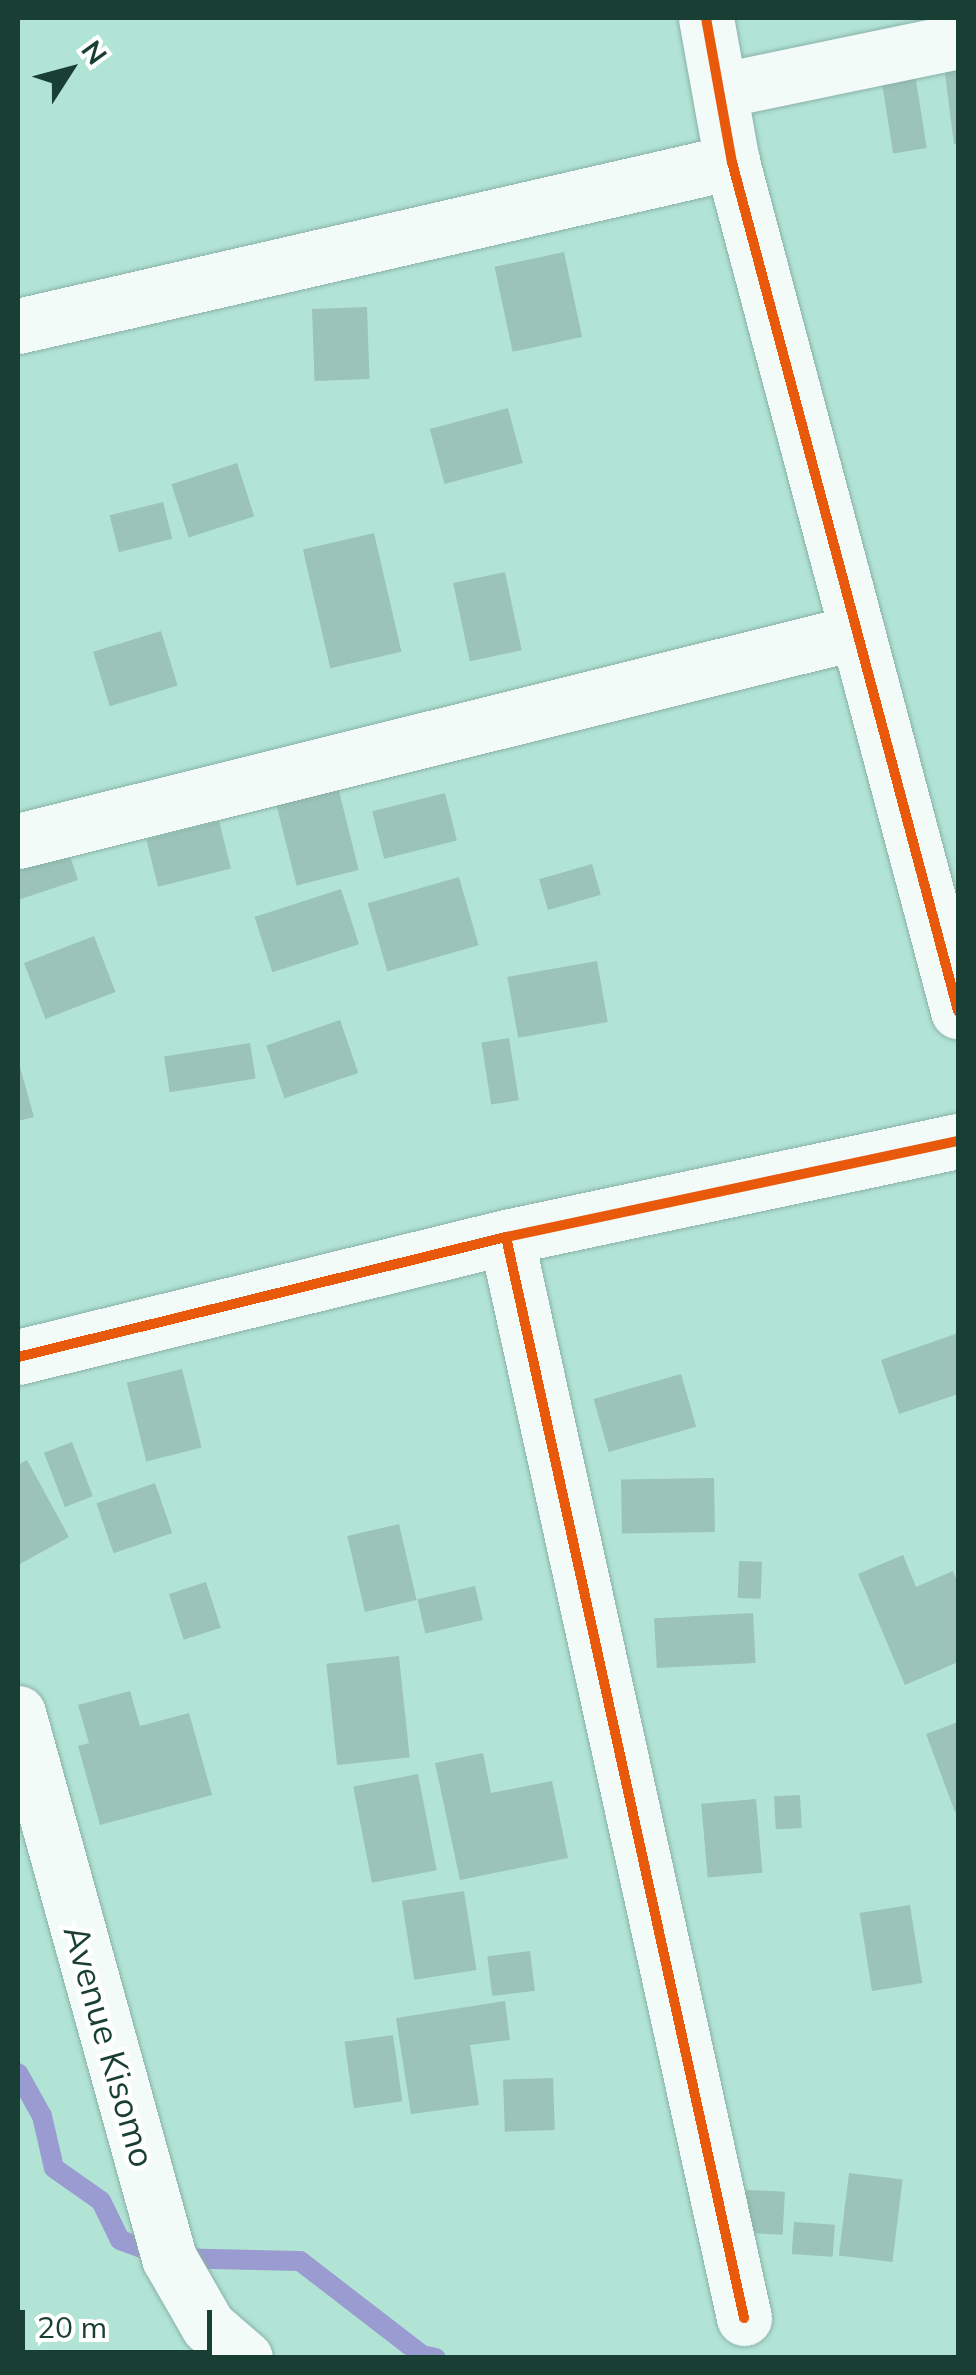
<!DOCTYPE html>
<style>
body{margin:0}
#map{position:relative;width:976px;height:2375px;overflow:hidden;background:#b2e4d6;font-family:Mulish,sans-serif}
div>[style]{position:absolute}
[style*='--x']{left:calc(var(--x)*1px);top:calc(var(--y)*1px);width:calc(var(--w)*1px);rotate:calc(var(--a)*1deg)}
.stream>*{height:20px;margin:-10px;padding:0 10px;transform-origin:10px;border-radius:10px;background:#9a9bd0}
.building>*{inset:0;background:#9bc3b8;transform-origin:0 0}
.roads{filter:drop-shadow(0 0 2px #89b1a7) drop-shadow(0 0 2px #89b1a7)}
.minor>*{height:55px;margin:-27.5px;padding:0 27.5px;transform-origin:27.5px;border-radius:27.5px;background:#f3fbf9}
.cycleway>*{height:10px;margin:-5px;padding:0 5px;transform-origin:5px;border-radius:5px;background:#e8590c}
span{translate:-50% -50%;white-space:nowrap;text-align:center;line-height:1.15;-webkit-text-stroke:9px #fff;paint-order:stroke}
.street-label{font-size:35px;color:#193f35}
.frame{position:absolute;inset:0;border:20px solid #193f35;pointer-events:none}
.north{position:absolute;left:20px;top:20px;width:100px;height:100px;-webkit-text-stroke:8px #fff;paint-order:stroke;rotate:54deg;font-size:28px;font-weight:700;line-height:40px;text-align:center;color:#193f35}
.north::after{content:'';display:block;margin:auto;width:35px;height:45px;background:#193f35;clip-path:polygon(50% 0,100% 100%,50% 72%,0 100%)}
.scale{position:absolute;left:20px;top:2310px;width:192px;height:45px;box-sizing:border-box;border:5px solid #193f35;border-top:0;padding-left:12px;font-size:30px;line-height:35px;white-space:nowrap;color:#193f35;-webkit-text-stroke:8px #fff;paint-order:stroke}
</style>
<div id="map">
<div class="stream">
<i style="--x:18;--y:2073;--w:49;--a:60.8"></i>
<i style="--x:42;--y:2116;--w:53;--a:77"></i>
<i style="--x:54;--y:2168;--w:57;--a:35.1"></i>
<i style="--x:101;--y:2201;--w:43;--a:64"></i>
<i style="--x:120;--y:2240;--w:52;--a:20.2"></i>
<i style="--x:169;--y:2258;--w:131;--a:1.3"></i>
<i style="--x:300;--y:2261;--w:154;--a:37.6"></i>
<i style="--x:422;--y:2355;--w:14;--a:12"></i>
</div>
<div class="building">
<i style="clip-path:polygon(958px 64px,958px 144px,954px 144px,944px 66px)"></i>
<i style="left:915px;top:74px;width:75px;height:34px;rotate:81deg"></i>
<i style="left:564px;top:252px;width:87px;height:71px;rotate:78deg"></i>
<i style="left:367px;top:307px;width:72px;height:55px;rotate:88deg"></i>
<i style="left:508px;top:408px;width:57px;height:81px;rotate:75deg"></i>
<i style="left:237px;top:463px;width:56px;height:69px;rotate:72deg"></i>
<i style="left:163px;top:502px;width:38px;height:55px;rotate:76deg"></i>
<i style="left:374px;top:533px;width:122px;height:73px;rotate:77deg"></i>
<i style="left:505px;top:572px;width:80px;height:53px;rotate:78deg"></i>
<i style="left:161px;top:631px;width:57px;height:71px;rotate:73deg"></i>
<i style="left:335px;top:775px;width:98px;height:64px;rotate:76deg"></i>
<i style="left:445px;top:793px;width:49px;height:75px;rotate:76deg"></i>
<i style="left:219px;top:821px;width:49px;height:75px;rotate:76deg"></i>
<i style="clip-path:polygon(65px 841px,78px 880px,18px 900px,18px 858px)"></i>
<i style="left:592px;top:864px;width:32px;height:55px;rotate:74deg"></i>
<i style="left:459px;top:877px;width:71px;height:95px;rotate:74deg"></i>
<i style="left:341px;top:889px;width:58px;height:91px;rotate:72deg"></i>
<i style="left:94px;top:936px;width:60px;height:75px;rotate:69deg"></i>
<i style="left:597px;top:961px;width:62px;height:91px;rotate:80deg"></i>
<i style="left:340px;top:1020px;width:56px;height:78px;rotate:71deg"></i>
<i style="left:509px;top:1038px;width:63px;height:28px;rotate:81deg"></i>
<i style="left:250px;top:1043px;width:36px;height:87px;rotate:81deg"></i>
<i style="clip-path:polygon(18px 1060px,34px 1117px,18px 1121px)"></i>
<i style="clip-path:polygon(958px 1333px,958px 1394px,899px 1414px,881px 1360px)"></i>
<i style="left:182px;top:1369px;width:81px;height:57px;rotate:76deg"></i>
<i style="left:681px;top:1374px;width:55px;height:91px;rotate:74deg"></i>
<i style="left:72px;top:1442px;width:58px;height:30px;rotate:69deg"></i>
<i style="clip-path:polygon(27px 1460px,69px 1537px,18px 1565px,18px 1465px)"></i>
<i style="left:714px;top:1478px;width:54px;height:93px;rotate:89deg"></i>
<i style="left:155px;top:1483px;width:53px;height:62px;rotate:71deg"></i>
<i style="left:399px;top:1524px;width:78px;height:53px;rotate:77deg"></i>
<i style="clip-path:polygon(903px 1555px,916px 1587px,953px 1571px,958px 1584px,958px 1662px,905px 1685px,858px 1574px)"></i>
<i style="left:739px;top:1561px;width:23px;height:37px;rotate:2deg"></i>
<i style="left:206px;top:1582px;width:48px;height:39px;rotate:72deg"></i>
<i style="left:475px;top:1586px;width:35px;height:59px;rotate:77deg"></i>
<i style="left:753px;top:1613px;width:50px;height:99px;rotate:87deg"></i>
<i style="left:399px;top:1656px;width:102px;height:73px;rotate:84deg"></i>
<i style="clip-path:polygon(130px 1691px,140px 1726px,189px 1713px,212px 1795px,100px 1825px,78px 1746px,89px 1743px,78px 1705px)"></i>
<i style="clip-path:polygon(958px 1722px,958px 1811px,955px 1812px,926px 1734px)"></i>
<i style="clip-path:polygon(483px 1753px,491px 1793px,552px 1781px,568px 1858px,460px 1880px,435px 1763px)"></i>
<i style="left:418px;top:1774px;width:98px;height:66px;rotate:79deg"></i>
<i style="left:800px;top:1795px;width:33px;height:26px;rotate:87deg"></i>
<i style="left:756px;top:1799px;width:74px;height:55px;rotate:85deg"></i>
<i style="left:464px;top:1891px;width:80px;height:63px;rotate:81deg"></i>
<i style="left:910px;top:1905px;width:79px;height:51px;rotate:81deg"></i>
<i style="left:530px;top:1951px;width:40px;height:43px;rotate:83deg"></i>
<i style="clip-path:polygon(505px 2001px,510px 2040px,470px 2045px,479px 2105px,411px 2114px,396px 2018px)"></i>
<i style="left:393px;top:2035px;width:67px;height:49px;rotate:82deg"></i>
<i style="left:553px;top:2078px;width:52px;height:50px;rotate:88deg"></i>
<i style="left:849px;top:2173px;width:54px;height:83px;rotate:7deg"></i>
<i style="left:732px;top:2189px;width:53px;height:43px;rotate:3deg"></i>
<i style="left:794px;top:2222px;width:41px;height:32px;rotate:4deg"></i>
</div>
<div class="roads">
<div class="minor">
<i style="--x:706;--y:18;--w:146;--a:79.8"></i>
<i style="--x:732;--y:162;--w:879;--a:75.09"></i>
<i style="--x:722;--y:90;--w:241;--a:-11.7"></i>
<i style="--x:18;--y:326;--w:733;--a:-12.94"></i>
<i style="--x:18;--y:841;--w:865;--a:-13.99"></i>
<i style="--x:506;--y:1237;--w:1107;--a:77.58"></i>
<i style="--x:18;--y:1357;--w:503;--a:-13.82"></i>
<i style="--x:506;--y:1237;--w:462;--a:-12"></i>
<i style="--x:18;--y:1713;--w:566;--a:74.51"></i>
<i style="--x:169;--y:2258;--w:78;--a:60.2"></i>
<i style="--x:208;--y:2326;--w:49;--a:40.9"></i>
</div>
</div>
<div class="cycleway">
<i style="--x:706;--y:18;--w:146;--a:79.8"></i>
<i style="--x:732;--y:162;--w:879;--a:75.09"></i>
<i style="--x:506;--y:1237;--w:1107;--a:77.58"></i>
<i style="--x:18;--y:1357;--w:503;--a:-13.82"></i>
<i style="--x:506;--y:1237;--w:462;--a:-12"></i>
</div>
<div class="street-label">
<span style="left:110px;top:2046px;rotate:74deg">Avenue Kisomo</span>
</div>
<div class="frame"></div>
<div class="north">N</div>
<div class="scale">20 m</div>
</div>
